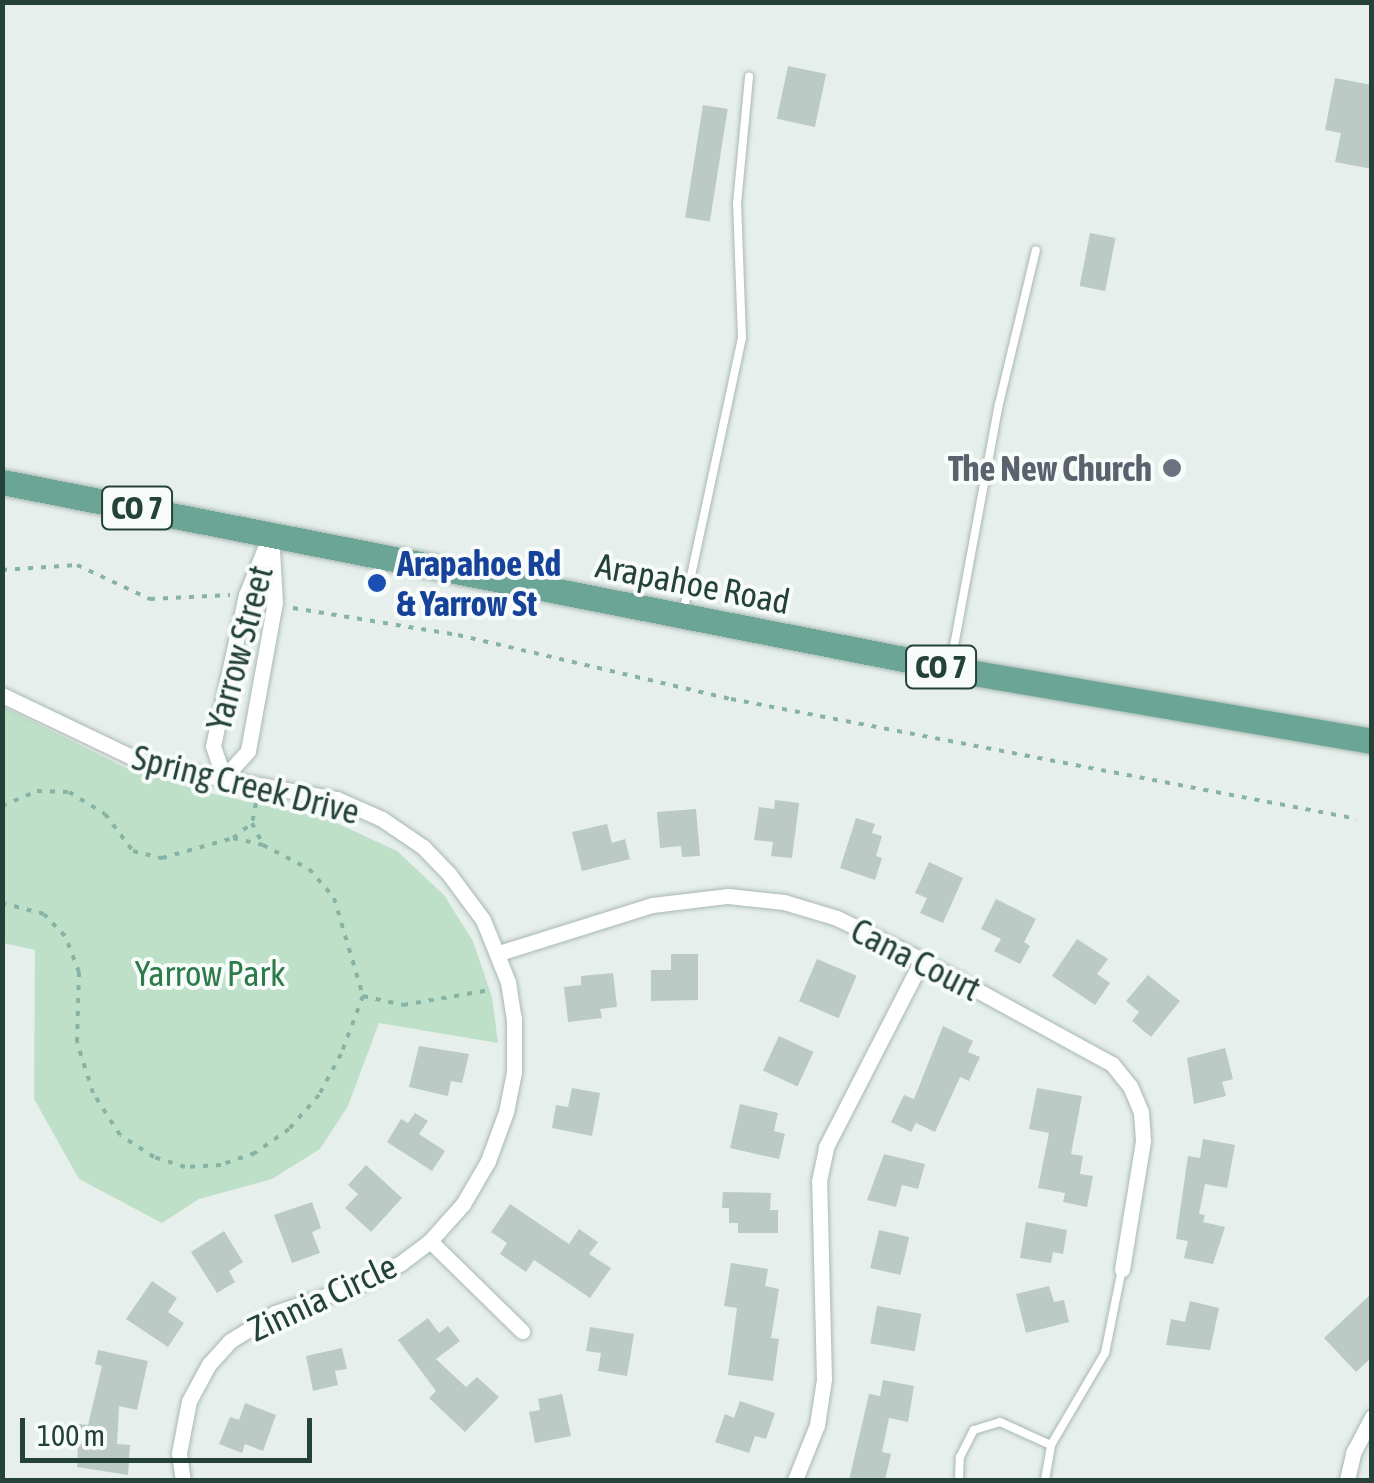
<!DOCTYPE html>
<style>
body{margin:0}
#map{position:relative;width:1374px;height:1483px;overflow:hidden;background:#e6efeb;font-family:"Asap Condensed",sans-serif}
div>[style]{position:absolute}
[style*='--x']{left:calc(var(--x)*1px);top:calc(var(--y)*1px);width:calc(var(--w)*1px);rotate:calc(var(--a)*1deg)}
.green>*{inset:0;background:#bfe0c8}
.building>*{inset:0;background:#bbcac4;transform-origin:0 0}
.path>*{height:4px;margin-top:-2px;transform-origin:0;background:repeating-linear-gradient(90deg,#86b3a5 0 5px,transparent 0 13px)}
.roads{filter:drop-shadow(0 0 2px #a8b8b2) drop-shadow(0 0 2px #a8b8b2)}
.lane>*{height:8px;margin:-4px;padding:0 4px;transform-origin:4px;border-radius:4px;background:#fff}
.street>*{height:15px;margin:-7.5px;padding:0 7.5px;transform-origin:7.5px;border-radius:7.5px;background:#fff}
.primary>*{height:25px;margin:-12.5px;padding:0 12.5px;transform-origin:12.5px;border-radius:12.5px;background:#6aa596}
.dots>*{width:28px;height:28px;translate:-50% -50%;box-sizing:border-box;border:5px solid #f7fbf9;border-radius:50%}
span{translate:-50% -50%;white-space:nowrap;text-align:center;line-height:1.15;-webkit-text-stroke:8px #f7fbf9;paint-order:stroke}
.shield-label span{padding:2px 8px;background:#f7fbf9;border:2px solid;border-radius:8px;-webkit-text-stroke-width:0}
.shield-label{font-size:32px;color:#24423a;font-weight:700}
.worship-label{font-size:35px;color:#5b616d;font-weight:700}
.right{translate:-100% -50%;text-align:right}
.transit-label{font-size:35px;color:#164399;font-weight:700}
.left{translate:0 -50%;text-align:left}
.street-label{font-size:35px;color:#24423a}
.park-label{font-size:35px;color:#2d7a4b}
.frame{position:absolute;inset:0;border:5px solid #24423a;pointer-events:none}
.scale{position:absolute;left:20px;top:1418px;width:292px;height:45px;box-sizing:border-box;border:5px solid #24423a;border-top:0;padding-left:12px;font-size:30px;line-height:35px;white-space:nowrap;color:#24423a;-webkit-text-stroke:8px #f7fbf9;paint-order:stroke}
</style>
<div id="map">
<div class="green">
<i style="clip-path:polygon(2px 706px,126px 768px,201px 791px,328px 819px,397px 851px,444px 895px,473px 941px,492px 997px,498px 1043px,379px 1023px,348px 1106px,320px 1149px,272px 1179px,199px 1199px,162px 1223px,79px 1179px,34px 1099px,35px 950px,3px 943px)"></i>
</div>
<div class="building">
<i style="left:788px;top:66px;width:39px;height:54px;rotate:12deg"></i>
<i style="clip-path:polygon(1335px 78px,1372px 85px,1372px 169px,1335px 162px,1341px 133px,1325px 130px)"></i>
<i style="left:703px;top:105px;width:25px;height:114px;rotate:9deg"></i>
<i style="left:1090px;top:233px;width:26px;height:54px;rotate:11deg"></i>
<i style="clip-path:polygon(775px 800px,799px 803px,792px 858px,771px 856px,773px 842px,754px 840px,759px 807px,774px 809px)"></i>
<i style="clip-path:polygon(696px 809px,700px 856px,682px 857px,681px 846px,660px 848px,657px 812px)"></i>
<i style="clip-path:polygon(856px 818px,875px 824px,872px 833px,882px 836px,876px 856px,882px 858px,875px 880px,840px 868px)"></i>
<i style="clip-path:polygon(607px 824px,612px 843px,625px 839px,630px 859px,582px 871px,572px 832px)"></i>
<i style="clip-path:polygon(929px 862px,963px 878px,943px 923px,920px 913px,927px 898px,915px 893px)"></i>
<i style="clip-path:polygon(996px 899px,1036px 919px,1024px 942px,1030px 946px,1020px 964px,994px 951px,1001px 939px,981px 929px)"></i>
<i style="clip-path:polygon(1077px 939px,1108px 959px,1097px 974px,1110px 983px,1095px 1005px,1052px 976px)"></i>
<i style="clip-path:polygon(671px 954px,698px 954px,698px 1000px,651px 1001px,651px 970px,671px 970px)"></i>
<i style="left:817px;top:959px;width:43px;height:46px;rotate:23deg"></i>
<i style="clip-path:polygon(613px 973px,617px 1007px,600px 1009px,602px 1018px,568px 1022px,564px 987px,581px 985px,581px 976px)"></i>
<i style="clip-path:polygon(1148px 975px,1180px 1001px,1151px 1037px,1132px 1021px,1139px 1012px,1126px 1001px)"></i>
<i style="clip-path:polygon(943px 1026px,973px 1041px,968px 1052px,980px 1057px,969px 1081px,960px 1077px,935px 1132px,916px 1123px,911px 1132px,891px 1122px,904px 1095px,914px 1099px)"></i>
<i style="left:779px;top:1036px;width:38px;height:38px;rotate:25deg"></i>
<i style="clip-path:polygon(419px 1046px,469px 1054px,462px 1083px,451px 1081px,448px 1096px,409px 1087px)"></i>
<i style="clip-path:polygon(1225px 1048px,1233px 1079px,1222px 1082px,1226px 1096px,1194px 1104px,1187px 1058px)"></i>
<i style="clip-path:polygon(572px 1088px,600px 1093px,592px 1136px,552px 1128px,556px 1105px,568px 1107px)"></i>
<i style="clip-path:polygon(1037px 1088px,1082px 1096px,1071px 1154px,1083px 1156px,1080px 1174px,1093px 1176px,1087px 1207px,1063px 1202px,1065px 1193px,1038px 1188px,1049px 1133px,1029px 1129px)"></i>
<i style="clip-path:polygon(740px 1104px,778px 1113px,774px 1131px,785px 1134px,779px 1159px,730px 1148px)"></i>
<i style="clip-path:polygon(415px 1113px,428px 1121px,419px 1134px,445px 1151px,432px 1171px,387px 1142px,401px 1119px,408px 1123px)"></i>
<i style="clip-path:polygon(1203px 1139px,1235px 1145px,1227px 1188px,1205px 1184px,1199px 1214px,1205px 1215px,1203px 1222px,1225px 1227px,1213px 1264px,1184px 1258px,1188px 1241px,1176px 1239px,1188px 1156px,1200px 1158px)"></i>
<i style="clip-path:polygon(884px 1154px,925px 1164px,918px 1189px,902px 1185px,896px 1207px,867px 1200px)"></i>
<i style="clip-path:polygon(366px 1165px,402px 1198px,371px 1232px,345px 1208px,358px 1194px,348px 1185px)"></i>
<i style="clip-path:polygon(723px 1192px,771px 1193px,770px 1210px,778px 1210px,778px 1233px,738px 1233px,738px 1223px,729px 1223px,729px 1208px,722px 1208px)"></i>
<i style="clip-path:polygon(312px 1202px,321px 1228px,312px 1232px,320px 1253px,292px 1263px,274px 1215px)"></i>
<i style="clip-path:polygon(510px 1204px,569px 1244px,579px 1229px,598px 1242px,589px 1254px,611px 1268px,590px 1298px,534px 1260px,526px 1272px,500px 1254px,507px 1243px,491px 1232px)"></i>
<i style="clip-path:polygon(1026px 1222px,1067px 1230px,1063px 1254px,1053px 1252px,1051px 1263px,1020px 1258px)"></i>
<i style="left:879px;top:1230px;width:31px;height:39px;rotate:13deg"></i>
<i style="clip-path:polygon(224px 1231px,243px 1262px,229px 1271px,235px 1282px,217px 1293px,191px 1252px)"></i>
<i style="clip-path:polygon(731px 1263px,768px 1269px,765px 1286px,779px 1289px,771px 1338px,779px 1339px,773px 1381px,728px 1375px,737px 1308px,724px 1306px)"></i>
<i style="clip-path:polygon(152px 1281px,177px 1298px,168px 1312px,184px 1323px,168px 1347px,126px 1319px)"></i>
<i style="clip-path:polygon(1049px 1286px,1054px 1302px,1064px 1300px,1069px 1322px,1026px 1333px,1016px 1294px)"></i>
<i style="clip-path:polygon(1372px 1293px,1372px 1357px,1356px 1372px,1324px 1338px)"></i>
<i style="clip-path:polygon(1190px 1301px,1219px 1308px,1210px 1350px,1166px 1345px,1171px 1319px,1185px 1322px)"></i>
<i style="left:877px;top:1306px;width:45px;height:38px;rotate:10deg"></i>
<i style="clip-path:polygon(428px 1318px,439px 1333px,448px 1326px,460px 1341px,436px 1359px,466px 1387px,477px 1377px,499px 1397px,465px 1432px,429px 1398px,436px 1391px,398px 1340px)"></i>
<i style="clip-path:polygon(590px 1327px,634px 1334px,627px 1376px,598px 1371px,601px 1353px,586px 1351px)"></i>
<i style="clip-path:polygon(342px 1348px,347px 1369px,335px 1371px,338px 1385px,313px 1391px,306px 1356px)"></i>
<i style="clip-path:polygon(98px 1350px,148px 1361px,137px 1410px,119px 1406px,117px 1444px,130px 1445px,128px 1475px,77px 1467px,79px 1424px,88px 1425px,102px 1366px,95px 1364px)"></i>
<i style="clip-path:polygon(883px 1380px,914px 1386px,908px 1422px,889px 1418px,882px 1452px,891px 1454px,885px 1480px,849px 1480px,869px 1394px,880px 1396px)"></i>
<i style="clip-path:polygon(562px 1394px,571px 1436px,535px 1443px,529px 1412px,540px 1410px,538px 1399px)"></i>
<i style="clip-path:polygon(740px 1401px,775px 1413px,766px 1439px,755px 1436px,749px 1453px,715px 1442px,725px 1414px,734px 1418px)"></i>
<i style="clip-path:polygon(245px 1403px,276px 1415px,263px 1451px,245px 1444px,242px 1453px,219px 1444px,230px 1417px,239px 1420px)"></i>
</div>
<div class="path">
<i style="--x:2;--y:570;--w:75;--a:-3.8"></i>
<i style="--x:77;--y:565;--w:81;--a:25"></i>
<i style="--x:150;--y:599;--w:80;--a:-2.9"></i>
<i style="--x:293;--y:608;--w:167;--a:9.3"></i>
<i style="--x:458;--y:635;--w:280;--a:13.2"></i>
<i style="--x:731;--y:699;--w:637;--a:10.85"></i>
<i style="--x:256;--y:803;--w:20;--a:101"></i>
<i style="--x:252;--y:823;--w:25;--a:63"></i>
<i style="--x:2;--y:806;--w:38;--a:-23"></i>
<i style="--x:37;--y:791;--w:32;--a:2"></i>
<i style="--x:69;--y:792;--w:42;--a:31.4"></i>
<i style="--x:105;--y:814;--w:46;--a:52.9"></i>
<i style="--x:133;--y:851;--w:30;--a:14"></i>
<i style="--x:162;--y:858;--w:74;--a:-15.7"></i>
<i style="--x:233;--y:838;--w:31;--a:13"></i>
<i style="--x:263;--y:845;--w:52;--a:27.6"></i>
<i style="--x:309;--y:869;--w:38;--a:49"></i>
<i style="--x:334;--y:898;--w:102;--a:73.5"></i>
<i style="--x:363;--y:996;--w:62;--a:110.8"></i>
<i style="--x:341;--y:1054;--w:47;--a:118.2"></i>
<i style="--x:319;--y:1095;--w:45;--a:131.4"></i>
<i style="--x:289;--y:1129;--w:42;--a:144.8"></i>
<i style="--x:255;--y:1153;--w:36;--a:161"></i>
<i style="--x:221;--y:1165;--w:36;--a:177"></i>
<i style="--x:185;--y:1167;--w:33;--a:-162"></i>
<i style="--x:154;--y:1157;--w:40;--a:-147.1"></i>
<i style="--x:120;--y:1135;--w:50;--a:-122.7"></i>
<i style="--x:93;--y:1093;--w:53;--a:-107.4"></i>
<i style="--x:77;--y:1042;--w:70;--a:-88.4"></i>
<i style="--x:79;--y:972;--w:39;--a:-111"></i>
<i style="--x:65;--y:936;--w:30;--a:-134"></i>
<i style="--x:44;--y:914;--w:43;--a:-165.3"></i>
<i style="--x:233;--y:838;--w:24;--a:-38"></i>
<i style="--x:363;--y:996;--w:41;--a:12.7"></i>
<i style="--x:403;--y:1005;--w:88;--a:-9.8"></i>
</div>
<div class="roads">
<div class="lane">
<i style="--x:683;--y:613;--w:281;--a:-77.9"></i>
<i style="--x:742;--y:338;--w:134;--a:-92.1"></i>
<i style="--x:737;--y:204;--w:128;--a:-84.6"></i>
<i style="--x:951;--y:662;--w:262;--a:-79.5"></i>
<i style="--x:999;--y:404;--w:158;--a:-76.5"></i>
<i style="--x:959;--y:1480;--w:23;--a:-88"></i>
<i style="--x:960;--y:1457;--w:30;--a:-63"></i>
<i style="--x:974;--y:1430;--w:27;--a:-17"></i>
<i style="--x:1000;--y:1422;--w:56;--a:24.3"></i>
<i style="--x:1045;--y:1480;--w:36;--a:-80"></i>
<i style="--x:1051;--y:1445;--w:107;--a:-59.6"></i>
<i style="--x:1105;--y:1353;--w:86;--a:-78.6"></i>
</div>
<div class="street">
<i style="--x:271;--y:533;--w:69;--a:86.7"></i>
<i style="--x:275;--y:602;--w:151;--a:100.3"></i>
<i style="--x:248;--y:751;--w:36;--a:132"></i>
<i style="--x:224;--y:778;--w:34;--a:-109"></i>
<i style="--x:213;--y:746;--w:155;--a:-77.7"></i>
<i style="--x:246;--y:595;--w:67;--a:-68"></i>
<i style="--x:2;--y:695;--w:163;--a:25.5"></i>
<i style="--x:149;--y:765;--w:191;--a:10.3"></i>
<i style="--x:337;--y:799;--w:49;--a:24"></i>
<i style="--x:382;--y:819;--w:50;--a:34.3"></i>
<i style="--x:423;--y:847;--w:37;--a:46"></i>
<i style="--x:449;--y:874;--w:57;--a:53.5"></i>
<i style="--x:483;--y:920;--w:67;--a:68"></i>
<i style="--x:508;--y:982;--w:36;--a:81"></i>
<i style="--x:514;--y:1018;--w:54;--a:90"></i>
<i style="--x:514;--y:1072;--w:41;--a:101.3"></i>
<i style="--x:506;--y:1112;--w:52;--a:110.2"></i>
<i style="--x:488;--y:1161;--w:50;--a:120.2"></i>
<i style="--x:463;--y:1204;--w:50;--a:131.7"></i>
<i style="--x:430;--y:1241;--w:36;--a:143"></i>
<i style="--x:401;--y:1263;--w:48;--a:152.9"></i>
<i style="--x:358;--y:1285;--w:88;--a:161.4"></i>
<i style="--x:275;--y:1313;--w:53;--a:148.1"></i>
<i style="--x:230;--y:1341;--w:31;--a:132"></i>
<i style="--x:209;--y:1364;--w:42;--a:118.4"></i>
<i style="--x:189;--y:1401;--w:53;--a:100.9"></i>
<i style="--x:179;--y:1453;--w:27;--a:82"></i>
<i style="--x:499;--y:953;--w:160;--a:-17.4"></i>
<i style="--x:652;--y:905;--w:77;--a:-6.8"></i>
<i style="--x:728;--y:896;--w:56;--a:6.1"></i>
<i style="--x:784;--y:902;--w:55;--a:16.8"></i>
<i style="--x:837;--y:918;--w:95;--a:26.3"></i>
<i style="--x:922;--y:960;--w:217;--a:28.7"></i>
<i style="--x:1112;--y:1064;--w:28;--a:51"></i>
<i style="--x:1130;--y:1086;--w:28;--a:67"></i>
<i style="--x:1141;--y:1112;--w:29;--a:86"></i>
<i style="--x:1143;--y:1141;--w:130;--a:99.3"></i>
<i style="--x:430;--y:1241;--w:129;--a:44.4"></i>
<i style="--x:795;--y:1480;--w:59;--a:-68.2"></i>
<i style="--x:817;--y:1425;--w:47;--a:-81.3"></i>
<i style="--x:824;--y:1379;--w:198;--a:-91.4"></i>
<i style="--x:819;--y:1181;--w:35;--a:-78"></i>
<i style="--x:826;--y:1147;--w:210;--a:-62.8"></i>
<i style="--x:1347;--y:1480;--w:28;--a:-77"></i>
<i style="--x:1353;--y:1453;--w:41;--a:-62.2"></i>
</div>
<div class="primary">
<i style="--x:2;--y:482;--w:997;--a:11.11"></i>
<i style="--x:980;--y:674;--w:398;--a:9.7"></i>
</div>
</div>
<div class="dots">
<i style="left:1172px;top:468px;background:#6b7280"></i>
<i style="left:377px;top:583px;background:#1a4fb4"></i>
</div>
<div class="shield-label">
<span style="left:137px;top:508px">CO 7</span>
<span style="left:941px;top:667px">CO 7</span>
</div>
<div class="worship-label">
<span class="right" style="left:1152px;top:468px">The New Church</span>
</div>
<div class="transit-label">
<span class="left" style="left:397px;top:583px">Arapahoe Rd<br>&amp; Yarrow St</span>
</div>
<div class="street-label">
<span style="left:693px;top:583px;rotate:11deg">Arapahoe Road</span>
<span style="left:239px;top:648px;rotate:-75deg">Yarrow Street</span>
<span style="left:246px;top:784px;rotate:14deg">Spring Creek Drive</span>
<span style="left:916px;top:959px;rotate:27deg">Cana Court</span>
<span style="left:322px;top:1297px;rotate:-25deg">Zinnia Circle</span>
</div>
<div class="park-label">
<span style="left:210px;top:973px">Yarrow Park</span>
</div>
<div class="frame"></div>
<div class="scale">100 m</div>
</div>
